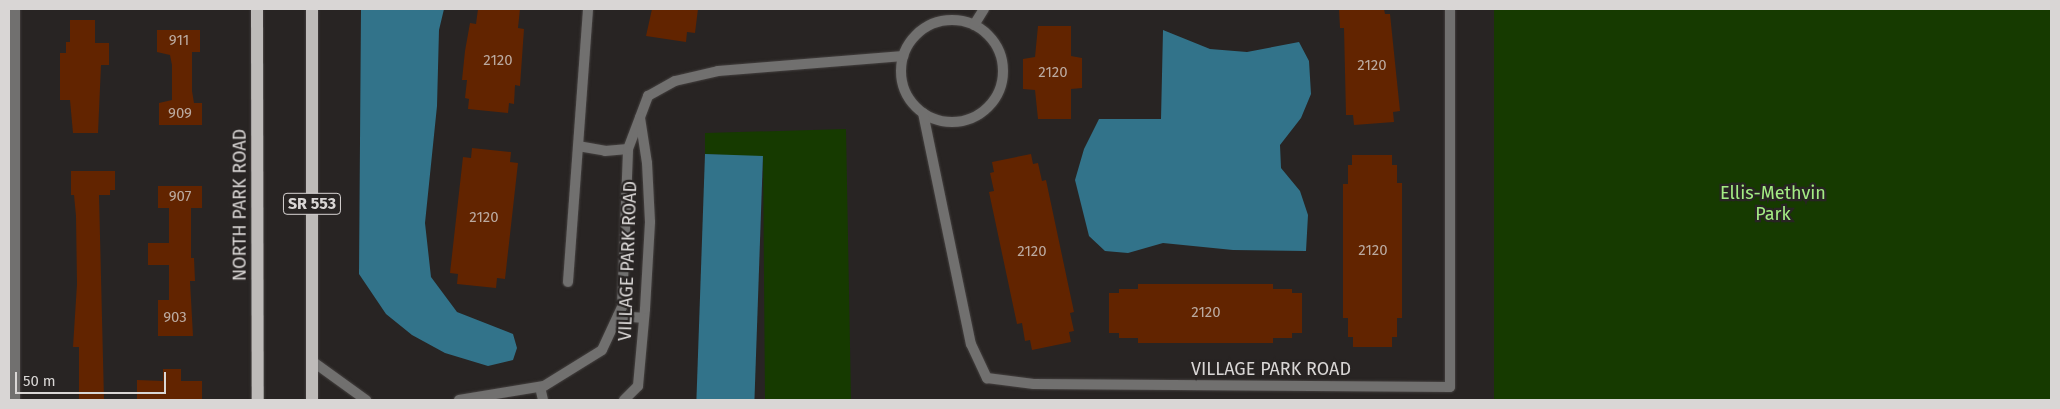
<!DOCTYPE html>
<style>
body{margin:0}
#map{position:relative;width:2060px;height:409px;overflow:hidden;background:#282423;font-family:"Fira Sans",sans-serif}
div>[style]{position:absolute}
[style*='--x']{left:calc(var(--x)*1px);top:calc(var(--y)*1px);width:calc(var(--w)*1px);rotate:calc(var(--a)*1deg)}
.green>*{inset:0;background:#163a00;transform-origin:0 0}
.water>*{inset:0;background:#32738a;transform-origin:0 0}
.building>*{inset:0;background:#622400}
.roads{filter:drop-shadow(0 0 1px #44403f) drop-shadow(0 0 1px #44403f)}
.street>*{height:10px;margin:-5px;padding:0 5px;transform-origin:5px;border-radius:5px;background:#71706f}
.street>.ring{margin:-5px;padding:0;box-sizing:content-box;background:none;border:10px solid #71706f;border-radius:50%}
.primary>*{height:12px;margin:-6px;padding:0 6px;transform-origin:6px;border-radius:6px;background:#bebbb9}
span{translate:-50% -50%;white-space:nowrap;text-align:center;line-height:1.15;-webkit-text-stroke:4.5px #282423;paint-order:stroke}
.number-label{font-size:15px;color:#bbaaa0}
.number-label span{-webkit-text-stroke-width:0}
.shield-label span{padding:1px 4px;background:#282423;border:1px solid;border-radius:4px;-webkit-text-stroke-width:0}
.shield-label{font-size:16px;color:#d9d6d5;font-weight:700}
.park-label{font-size:18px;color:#a4ec84}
.street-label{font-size:18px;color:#d9d6d5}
.frame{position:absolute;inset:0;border:10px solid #d9d6d5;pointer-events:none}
.scale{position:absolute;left:15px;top:372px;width:151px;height:22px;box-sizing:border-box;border:2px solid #d9d6d5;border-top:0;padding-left:6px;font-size:15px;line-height:18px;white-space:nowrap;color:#d9d6d5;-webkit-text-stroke:4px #282423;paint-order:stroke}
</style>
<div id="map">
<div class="green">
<i style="left:1494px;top:9px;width:557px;height:391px"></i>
<i style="clip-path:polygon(846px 129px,851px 400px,765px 400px,763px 157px,705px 154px,705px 133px)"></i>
</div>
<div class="water">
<i style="clip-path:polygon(361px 9px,444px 9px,439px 30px,437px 106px,425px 223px,431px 277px,457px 312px,513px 334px,517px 348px,513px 360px,488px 366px,445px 353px,412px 335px,386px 314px,359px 274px)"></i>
<i style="clip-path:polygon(1163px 30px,1210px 49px,1247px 52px,1299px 42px,1309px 61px,1311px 94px,1301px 118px,1280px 145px,1281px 168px,1300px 191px,1308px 215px,1306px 251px,1233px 250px,1163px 243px,1128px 253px,1105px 251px,1089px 236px,1075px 180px,1084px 149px,1099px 119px,1161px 119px)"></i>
<i style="left:705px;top:154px;width:58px;height:246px;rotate:2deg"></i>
</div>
<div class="building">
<i style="clip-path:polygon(478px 9px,520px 9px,518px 28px,524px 29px,520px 86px,515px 85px,514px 104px,509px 103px,508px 113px,468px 109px,469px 99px,465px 98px,467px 80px,462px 80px,465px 51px,470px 23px,476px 24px)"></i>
<i style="clip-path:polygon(652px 9px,698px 9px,695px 33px,687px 32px,686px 42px,646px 36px)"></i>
<i style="clip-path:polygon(1339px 9px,1384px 9px,1385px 14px,1390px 14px,1400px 111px,1393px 112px,1394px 122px,1354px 125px,1353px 115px,1346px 115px,1344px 28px,1340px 28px)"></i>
<i style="clip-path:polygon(70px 20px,95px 20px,95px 43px,109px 43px,109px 65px,101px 65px,98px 133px,73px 133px,70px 100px,60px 100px,60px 53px,66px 53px,66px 42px,70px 42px)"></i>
<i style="clip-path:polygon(1038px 26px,1071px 26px,1071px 56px,1082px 58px,1082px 88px,1071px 89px,1071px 119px,1038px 119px,1035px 90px,1023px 89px,1023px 59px,1035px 57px)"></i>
<i style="clip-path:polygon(157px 30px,200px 30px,200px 52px,192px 52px,192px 91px,194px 103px,202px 103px,202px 125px,159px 125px,159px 103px,172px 100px,172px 65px,170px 55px,157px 52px)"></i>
<i style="clip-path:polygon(472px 148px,511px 152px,510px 162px,518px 163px,505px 279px,497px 278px,496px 288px,457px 284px,458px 274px,450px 273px,463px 157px,471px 158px)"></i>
<i style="clip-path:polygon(1031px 154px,1033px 164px,1038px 163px,1042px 181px,1046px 180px,1074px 312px,1070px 313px,1074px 331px,1069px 332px,1071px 342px,1032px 350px,1030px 340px,1025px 341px,1022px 323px,1017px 324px,989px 192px,994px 191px,990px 173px,994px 172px,992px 162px)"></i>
<i style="clip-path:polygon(1352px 155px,1392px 155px,1392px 165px,1397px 165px,1397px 183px,1402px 183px,1402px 318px,1397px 318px,1397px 337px,1392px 337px,1392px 347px,1353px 347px,1353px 337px,1348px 337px,1348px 318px,1343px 318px,1343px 184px,1348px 184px,1348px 165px,1352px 165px)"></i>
<i style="clip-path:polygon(71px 171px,115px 171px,115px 190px,110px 190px,110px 195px,99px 195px,104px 400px,79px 400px,79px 347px,73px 347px,77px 284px,76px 216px,74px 195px,71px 195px)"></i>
<i style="clip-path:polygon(158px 186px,202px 186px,202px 208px,191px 208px,191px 258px,194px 258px,195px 281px,190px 281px,193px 336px,158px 336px,158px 300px,169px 300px,169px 265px,148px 265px,148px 243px,169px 243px,169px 208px,158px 208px)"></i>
<i style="clip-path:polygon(1138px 284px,1273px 284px,1273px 289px,1292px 289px,1292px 293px,1302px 293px,1302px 333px,1292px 333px,1292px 338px,1273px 338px,1273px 343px,1138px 343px,1138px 338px,1119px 338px,1119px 333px,1109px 333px,1109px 293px,1119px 293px,1119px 289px,1138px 289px)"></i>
<i style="clip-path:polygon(163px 369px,181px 369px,181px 381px,202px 381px,202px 400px,137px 400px,137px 380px,163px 381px)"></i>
</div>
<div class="roads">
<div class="street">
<i class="ring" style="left:901px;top:20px;width:92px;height:92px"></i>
<i style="--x:974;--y:25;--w:19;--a:-58"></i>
<i style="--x:923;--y:113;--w:236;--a:78.3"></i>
<i style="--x:971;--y:344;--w:38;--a:65"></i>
<i style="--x:987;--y:378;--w:47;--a:7.3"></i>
<i style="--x:1034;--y:384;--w:416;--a:0.4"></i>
<i style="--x:1450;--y:387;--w:378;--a:-90"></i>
<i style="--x:578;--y:146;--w:27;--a:10"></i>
<i style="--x:605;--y:151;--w:23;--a:-5"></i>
<i style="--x:568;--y:282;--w:274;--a:-85.8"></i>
<i style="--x:618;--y:316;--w:26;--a:4"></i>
<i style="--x:312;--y:361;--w:67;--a:35.8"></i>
<i style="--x:540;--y:387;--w:13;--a:77"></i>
<i style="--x:15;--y:400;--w:391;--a:-90"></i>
<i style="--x:459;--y:400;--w:86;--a:-9.4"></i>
<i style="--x:544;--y:386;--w:68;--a:-31.8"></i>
<i style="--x:602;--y:350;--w:47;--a:-65.1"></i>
<i style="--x:622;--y:307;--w:158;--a:-87.8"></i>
<i style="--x:628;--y:149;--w:57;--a:-69.3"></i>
<i style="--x:648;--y:96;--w:31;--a:-29"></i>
<i style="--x:675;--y:81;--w:44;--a:-13.1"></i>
<i style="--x:718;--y:71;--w:186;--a:-4.6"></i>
<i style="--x:624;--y:400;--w:20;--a:-45"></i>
<i style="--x:638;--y:386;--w:77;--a:-84.8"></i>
<i style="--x:645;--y:309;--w:87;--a:-86.7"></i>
<i style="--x:650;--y:222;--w:59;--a:-92.9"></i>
<i style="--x:647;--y:163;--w:46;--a:-98.8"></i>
</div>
<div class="primary">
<i style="--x:257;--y:9;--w:391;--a:89.9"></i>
<i style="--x:312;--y:400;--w:391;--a:-90"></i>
</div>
</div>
<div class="number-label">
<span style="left:179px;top:41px">911</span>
<span style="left:498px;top:61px">2120</span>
<span style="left:1372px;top:66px">2120</span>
<span style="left:1053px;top:73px">2120</span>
<span style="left:180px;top:114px">909</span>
<span style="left:180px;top:197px">907</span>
<span style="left:484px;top:218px">2120</span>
<span style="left:1373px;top:251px">2120</span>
<span style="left:1032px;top:252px">2120</span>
<span style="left:1206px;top:313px">2120</span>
<span style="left:175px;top:318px">903</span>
</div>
<div class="shield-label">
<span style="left:312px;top:204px">SR 553</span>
</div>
<div class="park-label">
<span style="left:1773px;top:204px">Ellis-Methvin<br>Park</span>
</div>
<div class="street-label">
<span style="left:240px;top:205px;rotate:-90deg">NORTH PARK ROAD</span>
<span style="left:628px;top:261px;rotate:-88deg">VILLAGE PARK ROAD</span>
<span style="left:1271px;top:369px">VILLAGE PARK ROAD</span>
</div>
<div class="frame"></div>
<div class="scale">50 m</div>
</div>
